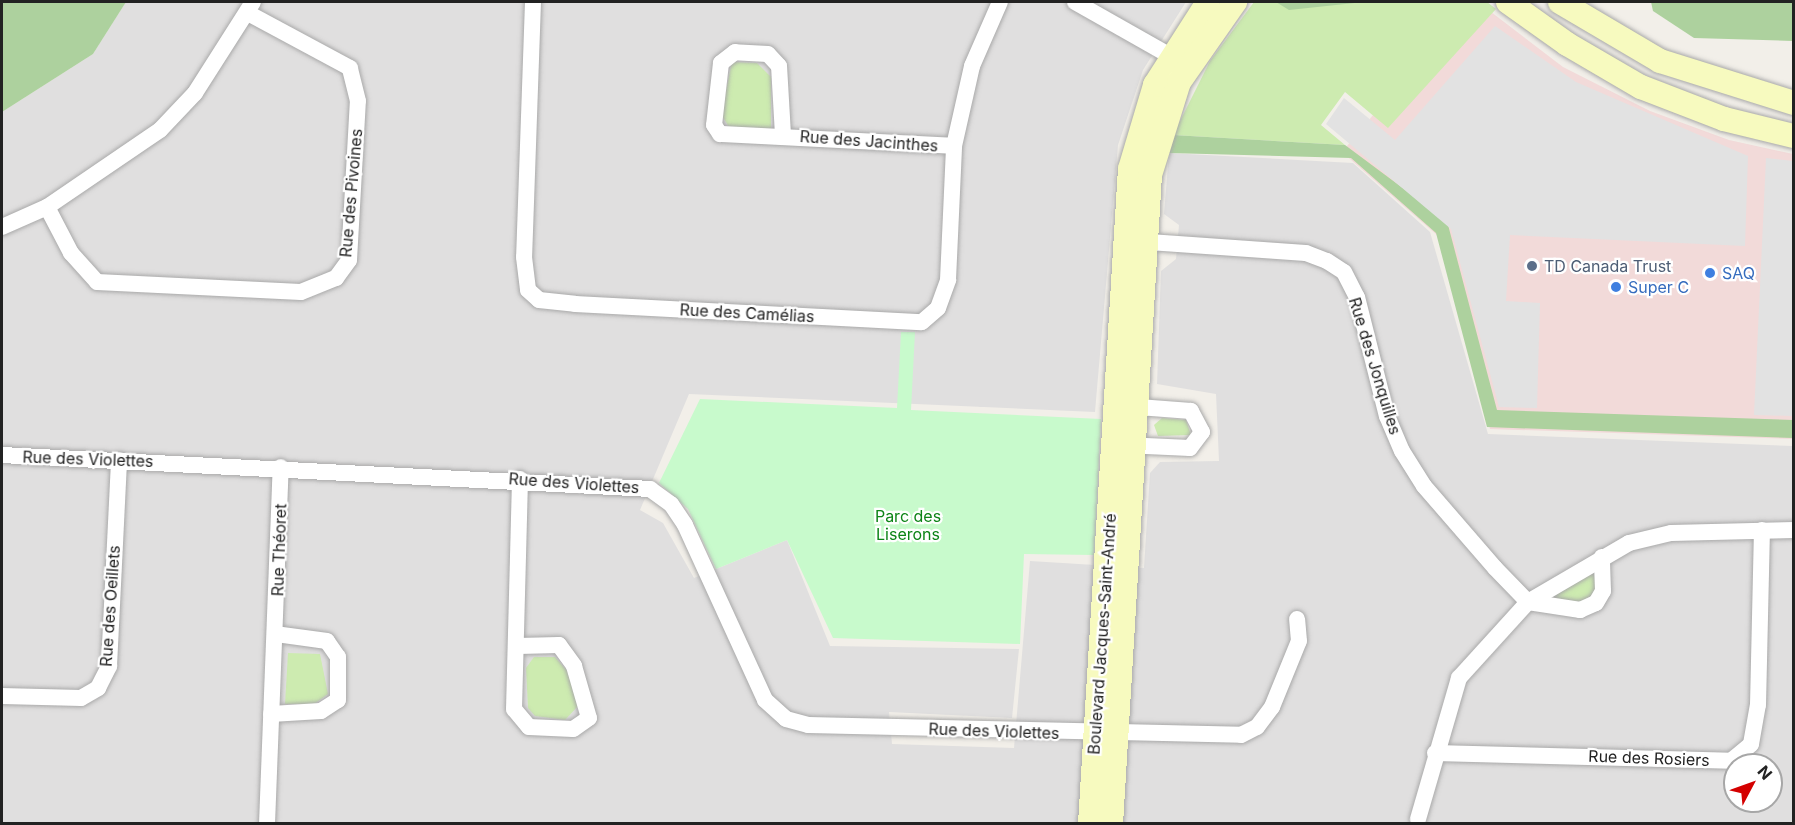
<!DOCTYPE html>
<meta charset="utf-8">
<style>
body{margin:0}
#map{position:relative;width:1795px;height:825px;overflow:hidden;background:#f2efe9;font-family:Inter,sans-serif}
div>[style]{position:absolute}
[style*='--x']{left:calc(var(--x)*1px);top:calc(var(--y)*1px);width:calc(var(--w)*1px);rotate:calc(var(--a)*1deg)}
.residential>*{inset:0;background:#e0dfdf}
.commercial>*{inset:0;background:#f2dad9}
.grass>*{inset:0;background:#cdebb0}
.forest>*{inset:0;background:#add19e}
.park>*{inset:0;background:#c8facc}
.parking>*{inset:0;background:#e2e2e2}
.roads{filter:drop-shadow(0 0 2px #a9a9a9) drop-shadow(0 0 2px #a9a9a9)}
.street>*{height:16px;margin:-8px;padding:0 8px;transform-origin:8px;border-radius:8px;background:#fff}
.secondary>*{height:24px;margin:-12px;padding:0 12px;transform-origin:12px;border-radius:12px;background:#f7fabf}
.dots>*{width:16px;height:16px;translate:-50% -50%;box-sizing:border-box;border:3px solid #fff;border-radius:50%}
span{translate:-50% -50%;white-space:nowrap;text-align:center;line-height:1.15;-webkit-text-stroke:4.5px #fff;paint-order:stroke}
.street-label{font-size:16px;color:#222}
.service-label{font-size:16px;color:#4e5e75}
.left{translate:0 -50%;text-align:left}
.shop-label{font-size:16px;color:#366cbe}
.park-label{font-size:16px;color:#0c8416}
.frame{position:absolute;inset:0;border:3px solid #222;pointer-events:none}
.north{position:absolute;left:1723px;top:753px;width:60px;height:60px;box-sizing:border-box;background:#fff;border:2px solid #a7a7a7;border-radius:50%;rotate:49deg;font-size:16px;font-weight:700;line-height:24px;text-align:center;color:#222}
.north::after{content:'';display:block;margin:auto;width:21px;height:27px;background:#d40000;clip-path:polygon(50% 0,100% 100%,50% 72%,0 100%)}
</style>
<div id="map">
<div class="residential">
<i style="clip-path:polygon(evenodd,126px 2px,1186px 2px,1143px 70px,1118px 145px,1095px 412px,689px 394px,640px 510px,663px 523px,694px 578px,787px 540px,830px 646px,1019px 649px,1012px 718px,889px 712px,892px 744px,1014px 748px,1030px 561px,1144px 568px,1150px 473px,1160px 462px,1219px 461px,1216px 394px,1157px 384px,1161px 271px,1176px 259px,1179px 225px,1164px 214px,1169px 153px,1353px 163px,1430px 232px,1488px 434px,1793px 446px,1793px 823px,2px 824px,2px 112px,93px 54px,126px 2px,1735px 765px,1771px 765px,1771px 801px,1735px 801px,1735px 765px)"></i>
</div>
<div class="commercial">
<i style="clip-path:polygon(1468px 2px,1478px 2px,1563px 67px,1650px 111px,1729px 140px,1793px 154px,1793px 439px,1490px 429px,1438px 236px,1342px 152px)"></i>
</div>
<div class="grass">
<i style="clip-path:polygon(1254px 2px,1487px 2px,1496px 9px,1388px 128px,1345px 92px,1321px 125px,1345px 145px,1173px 135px,1210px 61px)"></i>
<i style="clip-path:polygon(732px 62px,757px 63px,771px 77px,771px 130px,729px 127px,721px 114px)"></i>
<i style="clip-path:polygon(1162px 418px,1186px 420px,1191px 435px,1158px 436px,1154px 425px)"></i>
<i style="clip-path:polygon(1598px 564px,1599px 591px,1581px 605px,1543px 603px)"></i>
<i style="clip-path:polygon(288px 653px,320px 654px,328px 694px,314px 704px,285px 704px)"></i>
<i style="clip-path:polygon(534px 657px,555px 657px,569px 673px,578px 706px,565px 720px,535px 716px,528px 708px,526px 668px)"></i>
</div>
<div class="forest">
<i style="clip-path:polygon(2px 2px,126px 2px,93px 54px,2px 112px)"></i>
<i style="clip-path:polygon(1276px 2px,1364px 2px,1289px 10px)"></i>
<i style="clip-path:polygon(1651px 2px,1793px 2px,1793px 41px,1694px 38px,1653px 11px)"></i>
<i style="clip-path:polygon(1173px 135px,1345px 145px,1447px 221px,1497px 410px,1793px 420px,1793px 438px,1487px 427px,1436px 233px,1351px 158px,1169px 153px)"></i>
</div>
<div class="park">
<i style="clip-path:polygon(901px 332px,915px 332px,911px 410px,1101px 419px,1094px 555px,1024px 554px,1020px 644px,833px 638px,787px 540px,716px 569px,688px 509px,659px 483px,700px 399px,897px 408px)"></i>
</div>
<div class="parking">
<i style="clip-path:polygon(1495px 26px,1576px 82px,1748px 156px,1745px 246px,1510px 235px,1506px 301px,1540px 303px,1537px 408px,1499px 407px,1451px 229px,1326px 124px,1344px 98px,1395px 140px)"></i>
<i style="clip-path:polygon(1766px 158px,1793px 161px,1793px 416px,1754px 415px)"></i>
</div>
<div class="roads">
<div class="street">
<i style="--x:533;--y:2;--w:255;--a:92"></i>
<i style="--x:524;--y:257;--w:33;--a:83"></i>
<i style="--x:528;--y:290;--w:15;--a:42"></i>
<i style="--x:539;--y:300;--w:36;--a:6"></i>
<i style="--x:575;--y:304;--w:347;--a:3"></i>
<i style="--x:922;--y:322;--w:21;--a:-41"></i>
<i style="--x:938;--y:308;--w:30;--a:-70"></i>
<i style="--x:948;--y:280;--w:134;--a:-87.4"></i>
<i style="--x:954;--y:146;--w:82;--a:-77.3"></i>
<i style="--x:972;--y:66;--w:70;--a:-66.4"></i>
<i style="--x:1075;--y:2;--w:122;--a:29.5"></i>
<i style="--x:783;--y:135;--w:69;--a:-93.3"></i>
<i style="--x:779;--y:66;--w:16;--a:-133"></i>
<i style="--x:768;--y:54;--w:33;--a:-177"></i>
<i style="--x:735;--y:52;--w:18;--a:142"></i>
<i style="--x:721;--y:63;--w:62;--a:96.4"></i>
<i style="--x:714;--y:125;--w:11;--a:56"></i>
<i style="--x:720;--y:134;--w:234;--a:2.9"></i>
<i style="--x:47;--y:207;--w:52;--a:62.4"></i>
<i style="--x:71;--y:253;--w:39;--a:48"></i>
<i style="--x:97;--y:282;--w:204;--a:2.8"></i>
<i style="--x:301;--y:292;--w:38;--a:-22"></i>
<i style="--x:336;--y:278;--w:22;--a:-54"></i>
<i style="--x:349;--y:260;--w:159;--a:-86.8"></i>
<i style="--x:358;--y:101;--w:34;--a:-104"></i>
<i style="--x:350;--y:68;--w:116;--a:-151.7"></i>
<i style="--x:2;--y:227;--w:49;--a:-24"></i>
<i style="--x:47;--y:207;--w:137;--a:-34.3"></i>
<i style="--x:160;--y:130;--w:51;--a:-46.6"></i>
<i style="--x:195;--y:93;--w:108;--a:-57.5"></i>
<i style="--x:1135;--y:241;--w:171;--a:4"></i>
<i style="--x:1306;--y:253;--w:22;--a:21"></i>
<i style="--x:1327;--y:261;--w:20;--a:33"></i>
<i style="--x:1344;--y:272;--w:28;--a:63"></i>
<i style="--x:1357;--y:297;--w:123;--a:75.9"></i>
<i style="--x:1387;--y:416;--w:38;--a:67"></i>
<i style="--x:1402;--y:451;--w:41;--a:57.8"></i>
<i style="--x:1424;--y:486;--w:108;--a:49.1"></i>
<i style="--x:1495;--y:568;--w:47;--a:45.9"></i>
<i style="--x:1528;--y:602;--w:53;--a:8.7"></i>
<i style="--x:1580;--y:610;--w:17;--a:-24"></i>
<i style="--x:1596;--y:603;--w:14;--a:-60"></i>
<i style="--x:1603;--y:591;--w:34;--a:-92"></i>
<i style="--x:1124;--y:445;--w:66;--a:2.6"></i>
<i style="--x:1190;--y:448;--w:20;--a:-53"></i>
<i style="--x:1202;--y:432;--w:24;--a:-118"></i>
<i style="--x:1191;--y:411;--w:66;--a:-175.7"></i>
<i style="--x:2;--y:455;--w:649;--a:3"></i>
<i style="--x:650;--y:489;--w:26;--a:36"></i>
<i style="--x:671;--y:504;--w:25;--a:56"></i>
<i style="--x:685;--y:525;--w:192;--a:65.4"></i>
<i style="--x:765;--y:700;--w:28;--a:42"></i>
<i style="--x:786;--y:719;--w:23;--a:15"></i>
<i style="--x:808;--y:725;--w:433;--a:1.3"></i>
<i style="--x:1241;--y:735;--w:18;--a:-27"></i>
<i style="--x:1257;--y:727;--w:25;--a:-53"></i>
<i style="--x:1272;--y:707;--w:71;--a:-67.8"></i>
<i style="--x:1299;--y:641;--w:22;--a:-95"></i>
<i style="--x:518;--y:646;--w:41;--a:-1.4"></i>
<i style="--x:559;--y:645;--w:26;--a:54"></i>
<i style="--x:574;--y:666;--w:54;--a:73.9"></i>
<i style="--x:589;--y:718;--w:19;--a:145"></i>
<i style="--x:573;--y:729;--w:44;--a:-177.4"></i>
<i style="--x:529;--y:727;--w:23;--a:-130"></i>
<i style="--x:514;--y:709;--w:230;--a:-88.5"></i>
<i style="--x:2;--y:696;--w:79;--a:1.5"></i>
<i style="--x:81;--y:698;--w:20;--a:-30"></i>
<i style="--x:98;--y:688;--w:25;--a:-63"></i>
<i style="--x:109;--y:666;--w:206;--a:-87.2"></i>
<i style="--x:271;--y:714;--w:50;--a:-3.4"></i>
<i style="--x:321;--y:711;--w:20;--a:-33"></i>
<i style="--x:338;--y:700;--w:43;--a:-90"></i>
<i style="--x:338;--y:657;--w:19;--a:-125"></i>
<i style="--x:327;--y:641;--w:51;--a:-172.2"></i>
<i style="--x:1435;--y:753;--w:296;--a:1.5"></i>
<i style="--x:1731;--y:761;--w:26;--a:-40"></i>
<i style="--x:1751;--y:744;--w:40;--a:-80"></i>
<i style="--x:1758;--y:705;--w:175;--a:-88.7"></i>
<i style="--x:1418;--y:819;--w:147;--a:-73.8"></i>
<i style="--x:1459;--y:678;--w:103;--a:-47.8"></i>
<i style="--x:1528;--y:602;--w:117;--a:-30.3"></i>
<i style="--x:1629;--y:543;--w:43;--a:-13.4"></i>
<i style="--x:1671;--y:533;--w:123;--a:-1.4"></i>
<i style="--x:267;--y:824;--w:357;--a:-87.8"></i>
</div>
<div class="secondary">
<i style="--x:1508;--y:2;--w:72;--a:35.4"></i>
<i style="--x:1567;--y:44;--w:86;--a:30.2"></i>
<i style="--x:1641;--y:87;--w:89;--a:21.1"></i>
<i style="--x:1724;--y:119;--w:72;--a:13.7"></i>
<i style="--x:1560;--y:2;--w:116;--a:30.5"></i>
<i style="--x:1660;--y:61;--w:140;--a:17.4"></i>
<i style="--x:1090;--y:824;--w:656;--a:-86.51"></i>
<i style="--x:1130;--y:169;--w:88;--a:-73.4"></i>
<i style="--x:1155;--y:85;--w:98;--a:-57.4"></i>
<i style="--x:1111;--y:824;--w:650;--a:-86.56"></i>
<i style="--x:1150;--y:175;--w:97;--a:-72.7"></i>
<i style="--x:1179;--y:82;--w:98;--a:-55"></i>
</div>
</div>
<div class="dots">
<i style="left:1532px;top:266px;background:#5c6f8a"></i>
<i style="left:1710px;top:273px;background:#3f7fe0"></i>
<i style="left:1616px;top:287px;background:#3f7fe0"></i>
</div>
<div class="street-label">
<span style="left:869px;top:141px;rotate:4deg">Rue des Jacinthes</span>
<span style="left:351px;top:193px;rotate:-85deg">Rue des Pivoines</span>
<span style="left:747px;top:313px;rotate:3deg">Rue des Camélias</span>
<span style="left:1375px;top:366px;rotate:73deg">Rue des Jonquilles</span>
<span style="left:88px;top:459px;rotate:2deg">Rue des Violettes</span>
<span style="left:574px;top:483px;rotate:4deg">Rue des Violettes</span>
<span style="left:279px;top:550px;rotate:-88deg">Rue Théoret</span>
<span style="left:110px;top:606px;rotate:-86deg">Rue des Oeillets</span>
<span style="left:1102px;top:634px;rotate:-86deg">Boulevard Jacques-Saint-André</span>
<span style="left:994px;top:731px;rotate:2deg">Rue des Violettes</span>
<span style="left:1649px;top:758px;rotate:2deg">Rue des Rosiers</span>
</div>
<div class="service-label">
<span class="left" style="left:1544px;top:266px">TD Canada Trust</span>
</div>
<div class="shop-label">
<span class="left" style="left:1722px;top:273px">SAQ</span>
<span class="left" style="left:1628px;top:287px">Super C</span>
</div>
<div class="park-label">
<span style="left:908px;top:525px">Parc des<br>Liserons</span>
</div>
<div class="frame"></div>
<div class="north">N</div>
</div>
